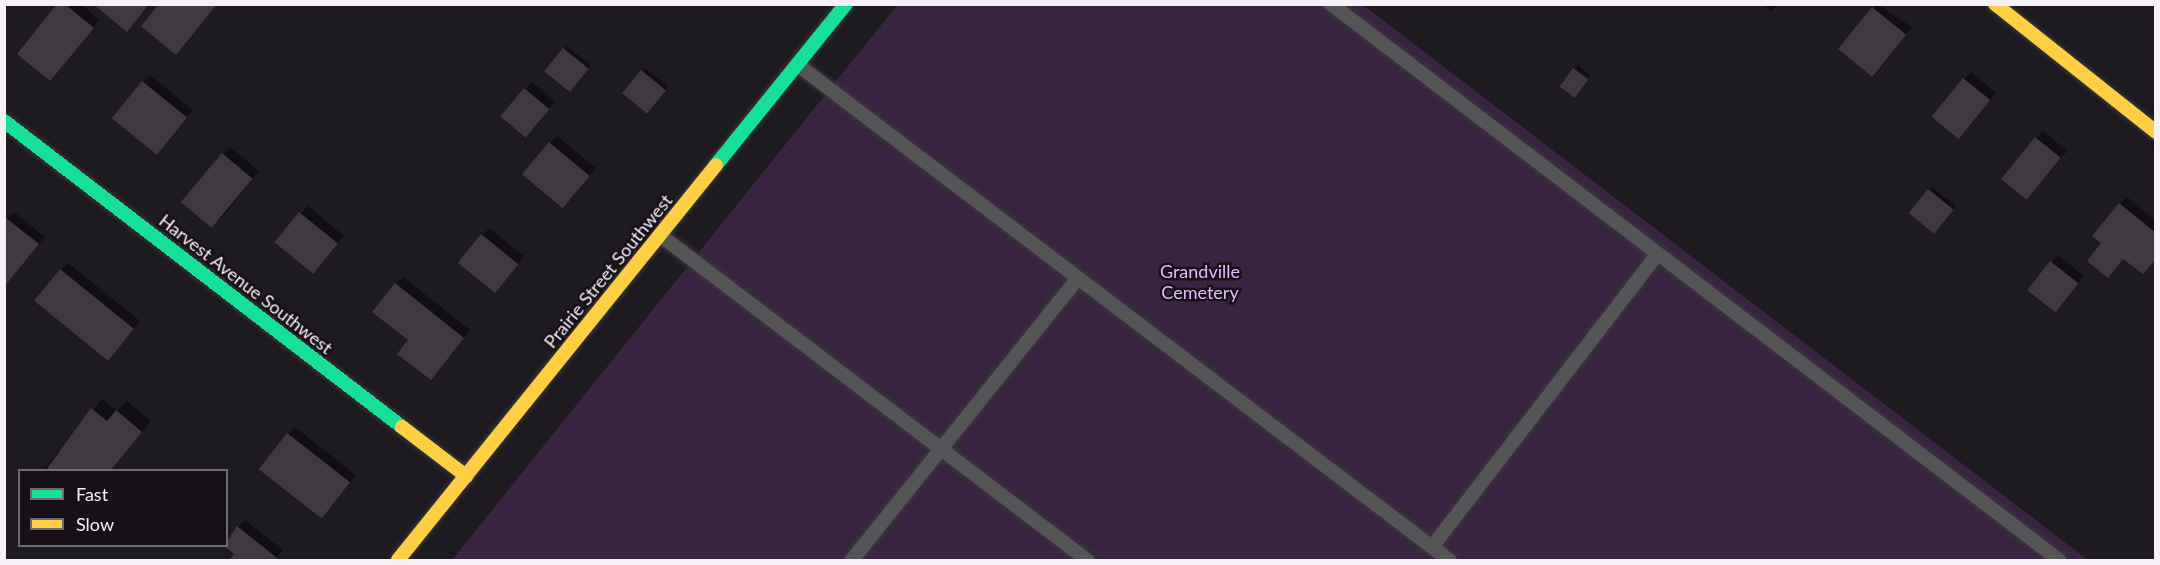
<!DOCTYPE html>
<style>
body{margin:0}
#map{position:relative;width:2160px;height:565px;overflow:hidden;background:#1e1b20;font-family:Lato,sans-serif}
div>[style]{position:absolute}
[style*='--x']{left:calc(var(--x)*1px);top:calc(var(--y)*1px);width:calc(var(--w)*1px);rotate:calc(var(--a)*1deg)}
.green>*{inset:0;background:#392541}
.shadow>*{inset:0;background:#0007}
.building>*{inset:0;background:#403942;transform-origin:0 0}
.roads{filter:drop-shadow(0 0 2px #3b383c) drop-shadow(0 0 2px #3b383c)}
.lane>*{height:14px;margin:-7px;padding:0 7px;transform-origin:7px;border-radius:7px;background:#555457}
.fast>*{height:14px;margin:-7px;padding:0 7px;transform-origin:7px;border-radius:7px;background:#16e098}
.slow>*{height:14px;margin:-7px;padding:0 7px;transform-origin:7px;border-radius:7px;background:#ffcf43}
span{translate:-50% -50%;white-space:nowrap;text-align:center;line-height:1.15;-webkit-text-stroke:5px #161118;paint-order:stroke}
.street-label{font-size:18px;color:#f5f1f6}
.park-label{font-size:18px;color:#eab8ff}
.frame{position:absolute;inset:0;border:6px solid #f5f1f6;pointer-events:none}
.legend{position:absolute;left:18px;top:469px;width:210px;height:78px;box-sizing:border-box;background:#161118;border:2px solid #6f6b71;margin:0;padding:8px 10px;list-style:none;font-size:18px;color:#f5f1f6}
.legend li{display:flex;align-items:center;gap:12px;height:30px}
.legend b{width:30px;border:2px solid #6f6b71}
</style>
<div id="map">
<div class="green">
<i style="clip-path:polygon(898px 4px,1363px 5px,2088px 560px,452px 560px)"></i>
</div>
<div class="shadow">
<i style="clip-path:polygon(59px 4px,81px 4px,99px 20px,57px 72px)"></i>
<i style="clip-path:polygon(1763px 4px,1778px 4px,1771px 11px)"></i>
<i style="clip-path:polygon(1877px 4px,1912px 27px,1880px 68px,1873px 8px)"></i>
<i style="clip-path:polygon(567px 46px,591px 65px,573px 88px,564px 49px)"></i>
<i style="clip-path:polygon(1578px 65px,1590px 75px,1576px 93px,1561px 86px)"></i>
<i style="clip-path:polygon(645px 68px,668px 86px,650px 108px,642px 71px)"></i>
<i style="clip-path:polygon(1971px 72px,1996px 93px,1958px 137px,1964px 79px)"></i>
<i style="clip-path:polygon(150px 75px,193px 110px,164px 145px,143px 82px)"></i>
<i style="clip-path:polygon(532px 82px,555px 101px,533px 129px,525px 89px)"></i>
<i style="clip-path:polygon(2043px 131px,2067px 151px,2027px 198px,2036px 138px)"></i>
<i style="clip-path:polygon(557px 136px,596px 168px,571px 199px,550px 143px)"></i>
<i style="clip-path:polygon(230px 147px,259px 171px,220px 220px,223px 154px)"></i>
<i style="clip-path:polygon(1932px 187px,1956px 206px,1939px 228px,1929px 190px)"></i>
<i style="clip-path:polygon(2127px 197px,2156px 221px,2156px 258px,2120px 204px)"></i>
<i style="clip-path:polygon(308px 206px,344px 236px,320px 265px,301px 213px)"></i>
<i style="clip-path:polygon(14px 212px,45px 237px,4px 287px,4px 222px)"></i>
<i style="clip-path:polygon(489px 228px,524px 256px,502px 283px,460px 262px)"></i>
<i style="clip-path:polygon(2058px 255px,2084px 276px,2062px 303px,2029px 289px)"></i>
<i style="clip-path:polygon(68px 263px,140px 321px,115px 351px,61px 270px)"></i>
<i style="clip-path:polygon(403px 277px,470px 330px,431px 378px,410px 340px,396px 284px)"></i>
<i style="clip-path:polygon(102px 399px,117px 411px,127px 401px,151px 421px,111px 470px,48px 470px,45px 468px)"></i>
<i style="clip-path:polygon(295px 427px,356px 475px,327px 511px,260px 469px)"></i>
<i style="clip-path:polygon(245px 520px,283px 550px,274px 560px,231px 560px,236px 553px,226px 541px)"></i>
</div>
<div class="building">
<i style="clip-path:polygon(57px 4px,65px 4px,94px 28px,50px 81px,17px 54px)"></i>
<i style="clip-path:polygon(93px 4px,149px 4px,127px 32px)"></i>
<i style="clip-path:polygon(159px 4px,217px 4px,176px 55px,141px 26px)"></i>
<i style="left:1872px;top:7px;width:44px;height:54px;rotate:39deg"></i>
<i style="left:563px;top:48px;width:33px;height:30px;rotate:39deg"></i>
<i style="left:1573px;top:68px;width:19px;height:23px;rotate:36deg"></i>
<i style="left:641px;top:70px;width:32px;height:30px;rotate:39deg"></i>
<i style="left:1963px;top:78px;width:35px;height:50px;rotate:39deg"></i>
<i style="left:142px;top:81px;width:58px;height:48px;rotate:39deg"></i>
<i style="left:524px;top:88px;width:33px;height:37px;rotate:40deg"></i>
<i style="left:2035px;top:137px;width:33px;height:54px;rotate:39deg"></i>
<i style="left:549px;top:142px;width:53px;height:42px;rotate:40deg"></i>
<i style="left:222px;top:153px;width:40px;height:64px;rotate:40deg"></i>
<i style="left:1928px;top:189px;width:33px;height:31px;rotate:39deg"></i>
<i style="clip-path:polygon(2119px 203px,2156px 233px,2156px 259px,2143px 274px,2123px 259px,2108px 278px,2087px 261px,2101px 243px,2092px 236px)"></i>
<i style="left:299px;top:212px;width:50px;height:39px;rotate:39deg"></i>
<i style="clip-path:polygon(6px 218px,39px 244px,4px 287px,4px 220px)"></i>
<i style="left:481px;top:234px;width:48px;height:37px;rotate:39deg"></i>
<i style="left:2050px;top:261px;width:36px;height:37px;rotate:38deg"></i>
<i style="left:60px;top:269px;width:95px;height:41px;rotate:39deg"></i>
<i style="clip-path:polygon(395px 283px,464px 338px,431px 380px,397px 354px,408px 340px,372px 312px)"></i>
<i style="clip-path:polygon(91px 408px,107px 421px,116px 410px,142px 432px,111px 470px,46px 470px)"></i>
<i style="left:287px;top:433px;width:80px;height:46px;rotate:38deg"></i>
<i style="clip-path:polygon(237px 526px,277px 558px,275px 560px,229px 560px,234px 554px,224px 546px)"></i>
</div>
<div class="roads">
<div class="lane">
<i style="--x:1331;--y:4;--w:916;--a:37.37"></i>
<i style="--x:798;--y:65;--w:818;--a:37.25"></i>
<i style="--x:660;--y:235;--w:537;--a:37.28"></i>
<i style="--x:1432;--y:547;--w:370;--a:-52.4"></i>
<i style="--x:852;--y:560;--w:361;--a:-51.3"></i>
</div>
<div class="fast">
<i style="--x:4;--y:121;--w:502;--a:37.55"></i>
<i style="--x:716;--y:165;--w:207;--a:-51.1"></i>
</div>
<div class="slow">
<i style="--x:1995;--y:4;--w:206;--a:38.5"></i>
<i style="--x:402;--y:427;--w:81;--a:37.4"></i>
<i style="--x:398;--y:560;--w:507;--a:-51.16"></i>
</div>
</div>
<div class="street-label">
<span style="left:608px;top:271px;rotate:-51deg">Prairie Street Southwest</span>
<span style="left:246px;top:284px;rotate:38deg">Harvest Avenue Southwest</span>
</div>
<div class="park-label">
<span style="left:1200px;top:282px">Grandville<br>Cemetery</span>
</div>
<div class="frame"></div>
<ul class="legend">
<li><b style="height:8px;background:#16e098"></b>Fast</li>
<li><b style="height:8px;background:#ffcf43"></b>Slow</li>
</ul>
</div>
